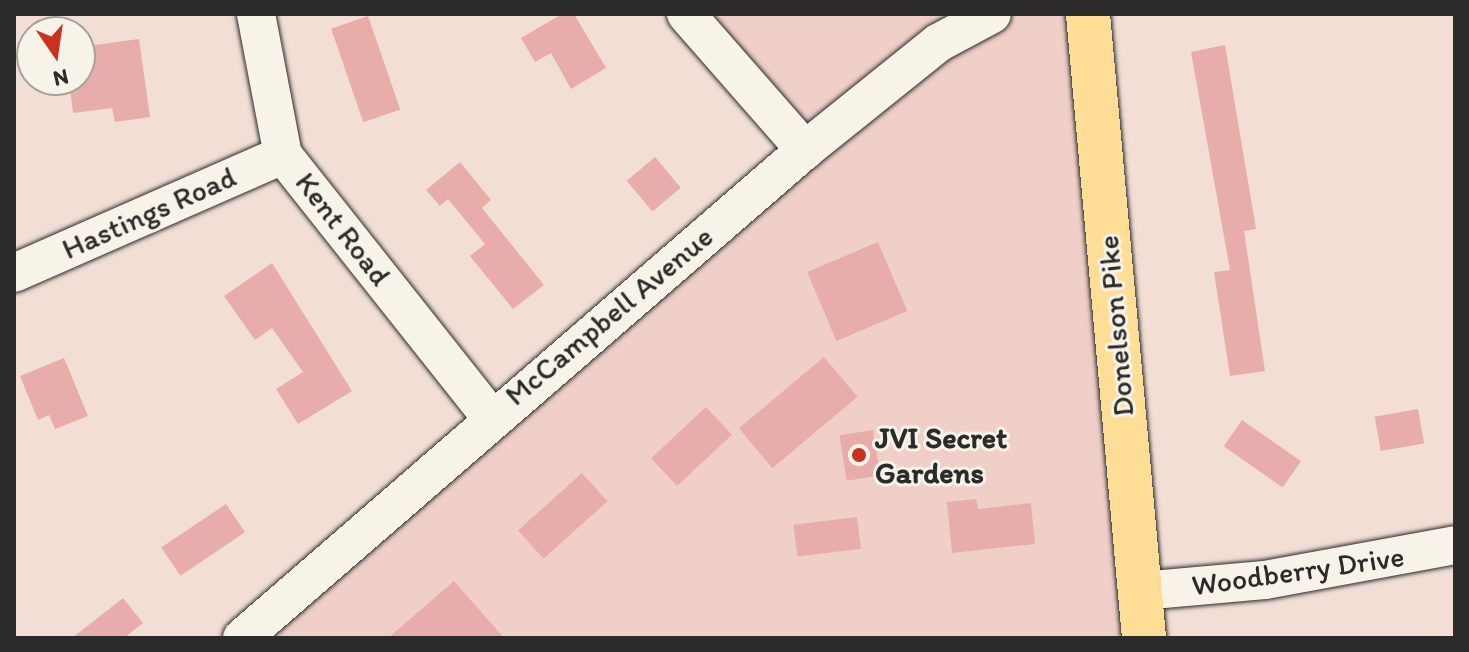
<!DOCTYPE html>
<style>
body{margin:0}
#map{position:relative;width:1469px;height:652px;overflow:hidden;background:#f2ded5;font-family:Itim,sans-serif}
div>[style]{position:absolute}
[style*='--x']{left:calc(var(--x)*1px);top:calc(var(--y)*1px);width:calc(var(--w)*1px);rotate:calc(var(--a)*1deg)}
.built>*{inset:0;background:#efcfc8}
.building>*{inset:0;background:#e8adaa;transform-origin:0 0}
.roads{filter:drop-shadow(0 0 2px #2b2b2b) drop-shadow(0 0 2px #2b2b2b)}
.minor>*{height:38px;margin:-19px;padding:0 19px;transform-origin:19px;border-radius:19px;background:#f7f3e8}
.major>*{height:44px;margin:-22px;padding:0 22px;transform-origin:22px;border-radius:22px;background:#fedd96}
.dots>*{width:22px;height:22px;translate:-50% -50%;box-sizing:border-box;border:4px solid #f7f3e8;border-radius:50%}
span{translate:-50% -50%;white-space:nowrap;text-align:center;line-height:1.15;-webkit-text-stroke:6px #f7f3e8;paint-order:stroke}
.street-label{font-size:30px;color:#2b2b2b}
.poi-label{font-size:30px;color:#2b2b2b;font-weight:700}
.left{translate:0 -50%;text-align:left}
.frame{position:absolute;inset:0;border:16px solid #2b2b2b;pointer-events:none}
.north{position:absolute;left:16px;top:16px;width:80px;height:80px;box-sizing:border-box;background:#f7f3e8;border:2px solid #a5a39c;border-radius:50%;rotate:167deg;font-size:22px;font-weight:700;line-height:32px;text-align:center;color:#2b2b2b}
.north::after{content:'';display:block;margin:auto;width:28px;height:36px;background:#c8321e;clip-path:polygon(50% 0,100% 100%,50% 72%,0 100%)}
</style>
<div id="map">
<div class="built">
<i style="clip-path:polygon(686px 14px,1088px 14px,1144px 638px,242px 638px,805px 150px)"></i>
</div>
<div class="building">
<i style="clip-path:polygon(562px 14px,574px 14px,606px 68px,571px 89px,551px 53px,535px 62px,521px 38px)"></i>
<i style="left:368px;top:16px;width:99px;height:39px;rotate:71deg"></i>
<i style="clip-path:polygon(139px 39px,150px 117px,115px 122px,112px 108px,73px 113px,69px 80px,80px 80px,80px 47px)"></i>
<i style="clip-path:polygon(1225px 45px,1256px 229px,1244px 231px,1265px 371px,1230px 376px,1214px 272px,1230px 270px,1191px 52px)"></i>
<i style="left:655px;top:157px;width:40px;height:37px;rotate:50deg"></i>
<i style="clip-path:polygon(460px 162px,491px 200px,482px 208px,544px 285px,513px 309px,470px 256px,485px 244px,448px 199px,440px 206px,426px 190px)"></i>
<i style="left:878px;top:242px;width:75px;height:77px;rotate:67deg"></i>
<i style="clip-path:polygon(272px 263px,352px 391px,298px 424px,276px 389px,303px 372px,272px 328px,255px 340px,224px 296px)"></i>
<i style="left:824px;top:357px;width:52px;height:111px;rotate:50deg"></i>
<i style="clip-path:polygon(64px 358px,88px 416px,55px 429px,49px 415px,38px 420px,20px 376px)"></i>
<i style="left:706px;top:407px;width:38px;height:75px;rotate:47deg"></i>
<i style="left:1418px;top:409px;width:35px;height:44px;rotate:80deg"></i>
<i style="left:1242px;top:420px;width:72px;height:32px;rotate:35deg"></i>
<i style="left:873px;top:430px;width:46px;height:34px;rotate:81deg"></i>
<i style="left:582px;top:473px;width:38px;height:86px;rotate:48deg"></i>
<i style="clip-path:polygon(976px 499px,978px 509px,1031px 503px,1035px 544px,952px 553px,947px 502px)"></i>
<i style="left:226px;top:504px;width:34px;height:78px;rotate:56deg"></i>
<i style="left:857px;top:517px;width:32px;height:64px;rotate:83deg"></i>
<i style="clip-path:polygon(454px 581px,504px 638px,388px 638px)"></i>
<i style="clip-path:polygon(123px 598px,143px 623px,124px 638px,72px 638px)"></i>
</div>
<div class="roads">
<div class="minor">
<i style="--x:256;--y:14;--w:144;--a:79.2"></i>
<i style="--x:283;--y:155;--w:333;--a:51.6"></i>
<i style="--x:686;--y:14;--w:181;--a:48.8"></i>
<i style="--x:14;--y:273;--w:294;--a:-23.7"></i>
<i style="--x:1141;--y:591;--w:124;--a:-5.1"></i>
<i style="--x:1265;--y:580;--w:193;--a:-10.4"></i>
<i style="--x:242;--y:638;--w:745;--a:-40.92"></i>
<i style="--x:805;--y:150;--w:171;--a:-38.8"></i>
<i style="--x:938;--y:43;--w:61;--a:-28.2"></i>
</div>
<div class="major">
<i style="--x:1088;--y:14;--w:627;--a:84.87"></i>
</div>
</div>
<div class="dots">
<i style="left:859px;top:455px;background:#c8321e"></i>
</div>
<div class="street-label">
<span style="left:149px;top:213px;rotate:-24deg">Hastings Road</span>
<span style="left:343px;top:229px;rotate:52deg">Kent Road</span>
<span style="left:609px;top:316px;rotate:-40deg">McCampbell Avenue</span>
<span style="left:1116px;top:326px;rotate:-95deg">Donelson Pike</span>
<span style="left:1298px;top:571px;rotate:-8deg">Woodberry Drive</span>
</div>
<div class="poi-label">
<span class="left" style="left:875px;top:455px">JVI Secret<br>Gardens</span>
</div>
<div class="frame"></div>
<div class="north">N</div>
</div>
